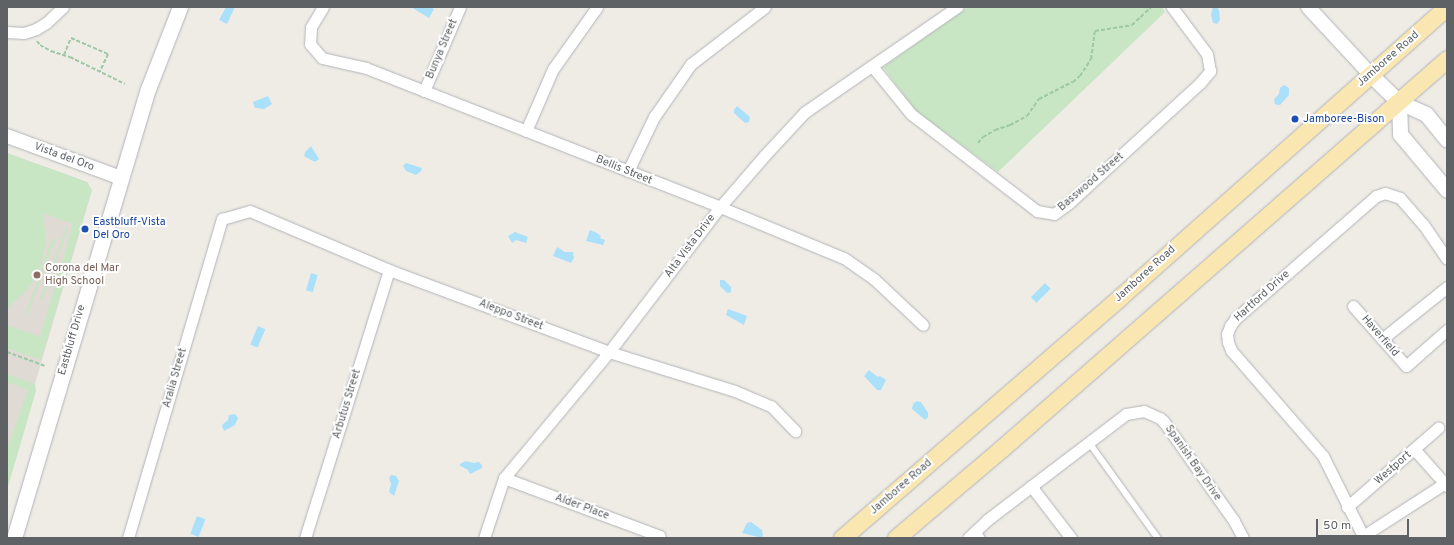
<!DOCTYPE html>
<style>
body{margin:0}
#map{position:relative;width:1454px;height:545px;overflow:hidden;background:#efece6;font-family:Overpass,sans-serif}
div>[style]{position:absolute}
[style*='--x']{left:calc(var(--x)*1px);top:calc(var(--y)*1px);width:calc(var(--w)*1px);rotate:calc(var(--a)*1deg)}
.education>*{inset:0;background:#dfdbd4}
.green>*{inset:0;background:#c8e5c4}
.water>*{inset:0;background:#abe0fa;transform-origin:0 0}
.path>*{height:2px;margin-top:-1px;transform-origin:0;background:repeating-linear-gradient(90deg,#9fc8a6 0 4px,transparent 0 6px)}
.roads{filter:drop-shadow(0 0 1px #b1b4b7) drop-shadow(0 0 1px #b1b4b7)}
.service>*{height:5.5px;margin:-2.75px;padding:0 2.75px;transform-origin:2.75px;border-radius:2.75px;background:#fff}
.minor>*{height:11px;margin:-5.5px;padding:0 5.5px;transform-origin:5.5px;border-radius:5.5px;background:#fff}
.tertiary>*{height:14px;margin:-7px;padding:0 7px;transform-origin:7px;border-radius:7px;background:#fff}
.secondary>*{height:15px;margin:-7.5px;padding:0 7.5px;transform-origin:7.5px;border-radius:7.5px;background:#fff}
.primary>*{height:17px;margin:-8.5px;padding:0 8.5px;transform-origin:8.5px;border-radius:8.5px;background:#fae6b0}
.dots>*{width:11px;height:11px;translate:-50% -50%;box-sizing:border-box;border:2px solid #fff;border-radius:50%}
span{translate:-50% -50%;white-space:nowrap;text-align:center;line-height:1.15;-webkit-text-stroke:4px #fff;paint-order:stroke}
.street-label{font-size:11px;color:#5e6265}
.transit-label{font-size:11px;color:#164399}
.left{translate:0 -50%;text-align:left}
.education-label{font-size:11px;color:#785e54}
.frame{position:absolute;inset:0;border:8px solid #5e6265;pointer-events:none}
.scale{position:absolute;left:1316px;top:519px;width:93px;height:18px;box-sizing:border-box;border:2px solid #5e6265;border-top:0;padding-left:5px;font-size:12px;line-height:14px;white-space:nowrap;color:#5e6265;-webkit-text-stroke:3px #fff;paint-order:stroke}
</style>
<div id="map">
<div class="education">
<i style="clip-path:polygon(7px 153px,87px 182px,92px 190px,7px 479px)"></i>
</div>
<div class="green">
<i style="clip-path:polygon(968px 7px,1162px 7px,1165px 12px,998px 172px,915px 110px,883px 67px)"></i>
<i style="clip-path:polygon(7px 153px,87px 182px,92px 190px,41px 360px,7px 348px,7px 325px,40px 337px,73px 224px,43px 213px,46px 241px,41px 265px,29px 288px,7px 309px)"></i>
<i style="clip-path:polygon(67px 226px,69px 226px,42px 300px,40px 299px)"></i>
<i style="clip-path:polygon(52px 239px,55px 240px,28px 314px,26px 313px)"></i>
<i style="clip-path:polygon(7px 374px,35px 384px,36px 391px,7px 490px,7px 449px,28px 390px,7px 382px)"></i>
</div>
<div class="water">
<i style="clip-path:polygon(226px 7px,235px 7px,227px 24px,219px 20px)"></i>
<i style="clip-path:polygon(411px 7px,430px 7px,434px 9px,429px 18px)"></i>
<i style="clip-path:polygon(1213px 7px,1217px 7px,1219px 10px,1220px 20px,1217px 24px,1213px 23px,1211px 15px)"></i>
<i style="clip-path:polygon(1284px 85px,1289px 88px,1289px 95px,1280px 105px,1277px 105px,1275px 104px,1274px 99px,1279px 94px,1280px 88px)"></i>
<i style="clip-path:polygon(268px 96px,272px 104px,264px 109px,255px 108px,253px 102px)"></i>
<i style="clip-path:polygon(737px 106px,750px 117px,749px 122px,745px 123px,734px 113px,734px 110px)"></i>
<i style="clip-path:polygon(311px 146px,319px 159px,315px 162px,304px 156px,305px 152px)"></i>
<i style="clip-path:polygon(406px 163px,422px 168px,421px 171px,416px 175px,406px 171px,403px 166px)"></i>
<i style="clip-path:polygon(590px 230px,597px 233px,601px 236px,600px 238px,605px 240px,603px 245px,586px 241px)"></i>
<i style="clip-path:polygon(515px 232px,528px 237px,526px 243px,516px 240px,512px 243px,508px 236px)"></i>
<i style="clip-path:polygon(557px 247px,565px 252px,573px 252px,574px 258px,571px 263px,553px 256px)"></i>
<i style="left:311px;top:273px;width:7px;height:18px;rotate:16deg"></i>
<i style="clip-path:polygon(720px 280px,724px 280px,731px 287px,731px 292px,727px 293px,720px 286px)"></i>
<i style="left:1045px;top:283px;width:8px;height:20px;rotate:45deg"></i>
<i style="clip-path:polygon(728px 309px,747px 316px,744px 325px,726px 315px)"></i>
<i style="left:258px;top:326px;width:8px;height:20px;rotate:23deg"></i>
<i style="clip-path:polygon(869px 370px,878px 377px,880px 376px,886px 380px,881px 390px,877px 390px,864px 376px)"></i>
<i style="clip-path:polygon(917px 401px,921px 402px,928px 413px,928px 417px,925px 420px,912px 409px,913px 404px)"></i>
<i style="clip-path:polygon(235px 414px,238px 418px,235px 425px,224px 431px,222px 426px,223px 424px,228px 420px,229px 415px)"></i>
<i style="clip-path:polygon(465px 461px,474px 463px,479px 462px,482px 465px,482px 468px,470px 474px,468px 470px,459px 465px)"></i>
<i style="clip-path:polygon(391px 475px,396px 476px,399px 481px,394px 496px,389px 492px,391px 484px,389px 478px)"></i>
<i style="left:197px;top:516px;width:9px;height:19px;rotate:21deg"></i>
<i style="clip-path:polygon(751px 522px,762px 530px,763px 536px,762px 538px,742px 533px,747px 523px)"></i>
</div>
<div class="path">
<i style="--x:37;--y:41;--w:5;--a:53"></i>
<i style="--x:40;--y:45;--w:13;--a:29"></i>
<i style="--x:51;--y:51;--w:20;--a:18"></i>
<i style="--x:70;--y:57;--w:61;--a:26.1"></i>
<i style="--x:64;--y:55;--w:18;--a:-68"></i>
<i style="--x:71;--y:38;--w:40;--a:23.4"></i>
<i style="--x:108;--y:54;--w:19;--a:115"></i>
<i style="--x:978;--y:143;--w:8;--a:-50"></i>
<i style="--x:983;--y:137;--w:14;--a:-30"></i>
<i style="--x:995;--y:130;--w:16;--a:-18"></i>
<i style="--x:1010;--y:125;--w:19;--a:-28"></i>
<i style="--x:1027;--y:116;--w:21;--a:-55"></i>
<i style="--x:1039;--y:99;--w:38;--a:-27"></i>
<i style="--x:1073;--y:82;--w:9;--a:-41"></i>
<i style="--x:1080;--y:76;--w:20;--a:-57"></i>
<i style="--x:1091;--y:59;--w:28;--a:-82"></i>
<i style="--x:1095;--y:31;--w:37;--a:-9"></i>
<i style="--x:1132;--y:25;--w:26;--a:-43"></i>
<i style="--x:7;--y:352;--w:40;--a:20.2"></i>
</div>
<div class="roads">
<div class="service">
<i style="--x:1089;--y:442;--w:118;--a:54.3"></i>
<i style="--x:977;--y:530;--w:9;--a:58"></i>
</div>
<div class="minor">
<i style="--x:323;--y:7;--w:23;--a:121"></i>
<i style="--x:311;--y:27;--w:17;--a:93"></i>
<i style="--x:310;--y:44;--w:18;--a:49"></i>
<i style="--x:322;--y:58;--w:45;--a:12.8"></i>
<i style="--x:366;--y:68;--w:380;--a:21.4"></i>
<i style="--x:720;--y:207;--w:134;--a:22.4"></i>
<i style="--x:844;--y:258;--w:37;--a:35"></i>
<i style="--x:874;--y:279;--w:67;--a:43.2"></i>
<i style="--x:7;--y:32;--w:17;--a:3"></i>
<i style="--x:24;--y:33;--w:13;--a:-18"></i>
<i style="--x:36;--y:29;--w:12;--a:-31"></i>
<i style="--x:46;--y:23;--w:23;--a:-43"></i>
<i style="--x:872;--y:66;--w:62;--a:50.9"></i>
<i style="--x:911;--y:114;--w:159;--a:37.6"></i>
<i style="--x:1037;--y:211;--w:17;--a:10"></i>
<i style="--x:1054;--y:214;--w:19;--a:-36"></i>
<i style="--x:1069;--y:203;--w:178;--a:-42.5"></i>
<i style="--x:1200;--y:83;--w:16;--a:-50"></i>
<i style="--x:1210;--y:71;--w:17;--a:-100"></i>
<i style="--x:1207;--y:54;--w:59;--a:-126.7"></i>
<i style="--x:424;--y:91;--w:91;--a:-66.8"></i>
<i style="--x:526;--y:131;--w:68;--a:-66.5"></i>
<i style="--x:553;--y:69;--w:76;--a:-54.6"></i>
<i style="--x:628;--y:171;--w:60;--a:-64.3"></i>
<i style="--x:654;--y:117;--w:65;--a:-55.1"></i>
<i style="--x:691;--y:64;--w:93;--a:-37.6"></i>
<i style="--x:1353;--y:306;--w:80;--a:48.5"></i>
<i style="--x:1406;--y:366;--w:55;--a:-41.3"></i>
<i style="--x:1382;--y:339;--w:83;--a:-38.7"></i>
<i style="--x:1414;--y:449;--w:50;--a:48.3"></i>
<i style="--x:504;--y:478;--w:166;--a:20.4"></i>
<i style="--x:1031;--y:486;--w:66;--a:52.4"></i>
<i style="--x:1347;--y:507;--w:121;--a:-41"></i>
<i style="--x:1363;--y:536;--w:98;--a:-32.9"></i>
<i style="--x:128;--y:538;--w:333;--a:-73.6"></i>
<i style="--x:222;--y:219;--w:29;--a:-16"></i>
<i style="--x:250;--y:211;--w:151;--a:23"></i>
<i style="--x:389;--y:270;--w:235;--a:20.4"></i>
<i style="--x:609;--y:352;--w:132;--a:17.2"></i>
<i style="--x:735;--y:391;--w:39;--a:23"></i>
<i style="--x:771;--y:406;--w:35;--a:46"></i>
<i style="--x:305;--y:538;--w:281;--a:-72.6"></i>
<i style="--x:484;--y:538;--w:63;--a:-71.6"></i>
<i style="--x:504;--y:478;--w:164;--a:-50.2"></i>
<i style="--x:609;--y:352;--w:183;--a:-52.6"></i>
<i style="--x:720;--y:207;--w:67;--a:-49.2"></i>
<i style="--x:764;--y:156;--w:60;--a:-47"></i>
<i style="--x:805;--y:112;--w:185;--a:-34.6"></i>
<i style="--x:968;--y:538;--w:26;--a:-43"></i>
<i style="--x:987;--y:520;--w:175;--a:-37.3"></i>
<i style="--x:1126;--y:414;--w:18;--a:-9"></i>
<i style="--x:1144;--y:411;--w:17;--a:24"></i>
<i style="--x:1160;--y:418;--w:6;--a:45"></i>
<i style="--x:1164;--y:422;--w:121;--a:54.7"></i>
<i style="--x:1234;--y:521;--w:19;--a:62"></i>
<i style="--x:1364;--y:538;--w:92;--a:-116.6"></i>
<i style="--x:1323;--y:456;--w:140;--a:-131"></i>
<i style="--x:1231;--y:350;--w:9;--a:-111"></i>
<i style="--x:1228;--y:342;--w:8;--a:-97"></i>
<i style="--x:1227;--y:334;--w:9;--a:-69"></i>
<i style="--x:1230;--y:326;--w:9;--a:-54"></i>
<i style="--x:1235;--y:319;--w:187;--a:-41.1"></i>
<i style="--x:1376;--y:196;--w:9;--a:-18"></i>
<i style="--x:1385;--y:193;--w:16;--a:18"></i>
<i style="--x:1400;--y:198;--w:35;--a:49"></i>
<i style="--x:1423;--y:224;--w:42;--a:55.6"></i>
</div>
<div class="tertiary">
<i style="--x:1308;--y:7;--w:91;--a:47.2"></i>
<i style="--x:7;--y:136;--w:121;--a:20.2"></i>
</div>
<div class="secondary">
<i style="--x:1370;--y:74;--w:40;--a:44"></i>
<i style="--x:1399;--y:102;--w:30;--a:24"></i>
<i style="--x:1426;--y:114;--w:33;--a:51"></i>
<i style="--x:1399;--y:102;--w:32;--a:88"></i>
<i style="--x:1400;--y:134;--w:73;--a:50"></i>
<i style="--x:14;--y:538;--w:469;--a:-73.4"></i>
<i style="--x:148;--y:89;--w:88;--a:-68.7"></i>
</div>
<div class="primary">
<i style="--x:842;--y:538;--w:368;--a:-40.9"></i>
<i style="--x:1120;--y:297;--w:437;--a:-41.6"></i>
<i style="--x:896;--y:538;--w:138;--a:-40.3"></i>
<i style="--x:1001;--y:449;--w:592;--a:-41.17"></i>
</div>
</div>
<div class="dots">
<i style="left:1295px;top:119px;background:#1a4fb4"></i>
<i style="left:85px;top:229px;background:#1a4fb4"></i>
<i style="left:37px;top:275px;background:#8d6e63"></i>
</div>
<div class="street-label">
<span style="left:442px;top:49px;rotate:-67deg">Bunya Street</span>
<span style="left:1388px;top:59px;rotate:-41deg">Jamboree Road</span>
<span style="left:64px;top:157px;rotate:20deg">Vista del Oro</span>
<span style="left:624px;top:170px;rotate:22deg">Bellis Street</span>
<span style="left:1091px;top:182px;rotate:-41deg">Basswood Street</span>
<span style="left:690px;top:246px;rotate:-53deg">Alta Vista Drive</span>
<span style="left:1145px;top:274px;rotate:-42deg">Jamboree Road</span>
<span style="left:1262px;top:296px;rotate:-42deg">Hartford Drive</span>
<span style="left:511px;top:315px;rotate:21deg">Aleppo Street</span>
<span style="left:1380px;top:336px;rotate:49deg">Haverfield</span>
<span style="left:72px;top:340px;rotate:-74deg">Eastbluff Drive</span>
<span style="left:175px;top:378px;rotate:-74deg">Aralia Street</span>
<span style="left:347px;top:404px;rotate:-73deg">Arbutus Street</span>
<span style="left:1193px;top:463px;rotate:55deg">Spanish Bay Drive</span>
<span style="left:1393px;top:468px;rotate:-41deg">Westport</span>
<span style="left:901px;top:487px;rotate:-41deg">Jamboree Road</span>
<span style="left:582px;top:507px;rotate:20deg">Alder Place</span>
</div>
<div class="transit-label">
<span class="left" style="left:1303px;top:119px">Jamboree-Bison</span>
<span class="left" style="left:93px;top:229px">Eastbluff-Vista<br>Del Oro</span>
</div>
<div class="education-label">
<span class="left" style="left:45px;top:275px">Corona del Mar<br>High School</span>
</div>
<div class="frame"></div>
<div class="scale">50 m</div>
</div>
